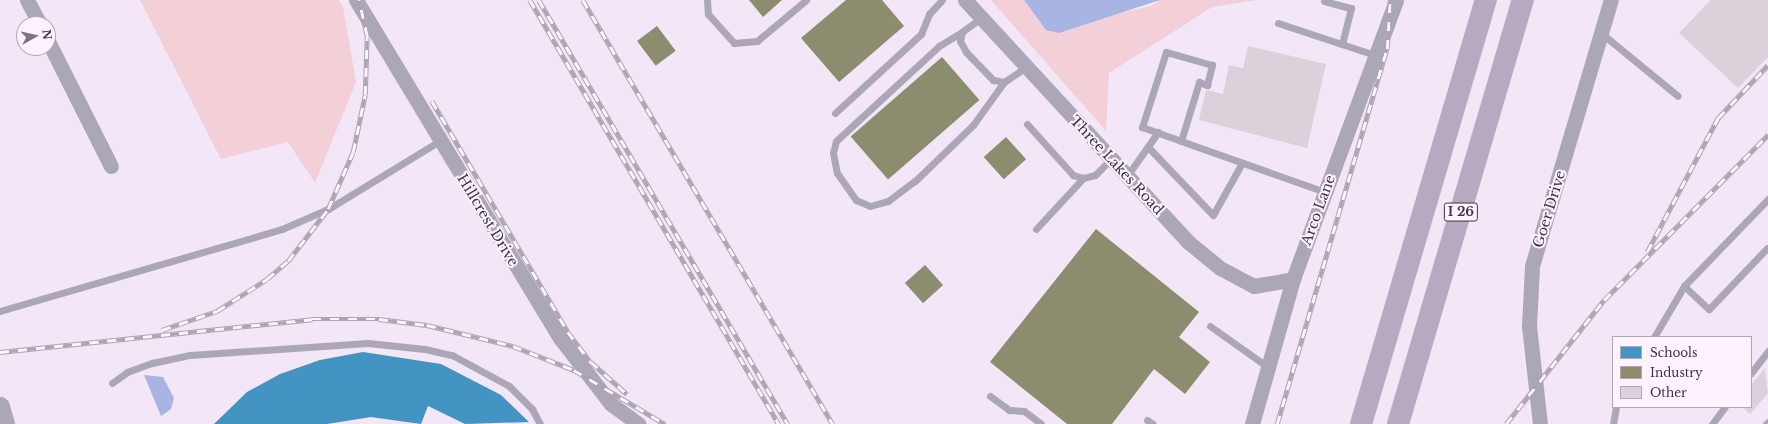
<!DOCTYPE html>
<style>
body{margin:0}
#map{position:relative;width:1768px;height:424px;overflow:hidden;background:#f3e6f6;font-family:"Libre Baskerville",serif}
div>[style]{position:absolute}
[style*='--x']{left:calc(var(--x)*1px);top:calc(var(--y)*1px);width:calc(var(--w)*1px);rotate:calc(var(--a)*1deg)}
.green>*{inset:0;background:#f3cfd7}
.water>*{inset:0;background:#a8b5e2}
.schools>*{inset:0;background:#4393c3}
.industry>*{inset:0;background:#8c8c6e;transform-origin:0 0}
.building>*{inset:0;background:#dcd0da}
.service>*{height:7px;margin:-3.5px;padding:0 3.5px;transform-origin:3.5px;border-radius:3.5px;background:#aca7b6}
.minor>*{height:15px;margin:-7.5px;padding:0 7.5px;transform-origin:7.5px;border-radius:7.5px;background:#aca7b6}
.tertiary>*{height:19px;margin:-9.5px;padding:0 9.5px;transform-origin:9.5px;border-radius:9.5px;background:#aca7b6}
.motorway>*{height:22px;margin:-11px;padding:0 11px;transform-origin:11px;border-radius:11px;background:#b5aabf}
.rail>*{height:4.5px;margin-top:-2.25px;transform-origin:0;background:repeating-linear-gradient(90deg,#fdf3fe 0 9px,#aca5b1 0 18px);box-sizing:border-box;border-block:1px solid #aca5b1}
span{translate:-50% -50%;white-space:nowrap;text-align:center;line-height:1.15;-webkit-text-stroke:4px #fdf3fe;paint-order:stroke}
.shield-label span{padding:1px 3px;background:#fdf3fe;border:1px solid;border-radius:3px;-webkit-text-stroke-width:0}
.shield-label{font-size:13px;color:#3f3641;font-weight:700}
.street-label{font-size:14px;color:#3f3641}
.legend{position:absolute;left:1612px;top:336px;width:140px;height:72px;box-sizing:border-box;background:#fdf3fe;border:1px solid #b1a7b2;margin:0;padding:5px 7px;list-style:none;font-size:12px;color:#3f3641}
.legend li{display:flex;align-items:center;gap:8px;height:20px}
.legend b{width:20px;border:1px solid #b1a7b2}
.north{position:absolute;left:16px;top:16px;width:40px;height:40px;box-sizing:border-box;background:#fdf3fe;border:1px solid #b1a7b2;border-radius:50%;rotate:82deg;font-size:11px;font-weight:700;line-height:16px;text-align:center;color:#3f3641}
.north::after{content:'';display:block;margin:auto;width:14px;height:18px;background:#7e7480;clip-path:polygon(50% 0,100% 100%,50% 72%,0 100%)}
</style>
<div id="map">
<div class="green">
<i style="clip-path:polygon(140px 0,338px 0,343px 7px,356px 82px,315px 183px,288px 142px,221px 159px)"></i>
<i style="clip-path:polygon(991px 0,1024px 0,1046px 30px,1151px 6px,1160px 0,1257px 0,1212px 7px,1109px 73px,1106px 131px)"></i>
</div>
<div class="water">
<i style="clip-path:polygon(1024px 0,1160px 0,1059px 33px,1046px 30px)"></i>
<i style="clip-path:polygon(144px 375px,163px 377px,174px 398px,171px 409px,161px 416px)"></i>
</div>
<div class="schools">
<i style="clip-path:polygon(363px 352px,441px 364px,501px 395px,529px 422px,465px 424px,428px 406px,421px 424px,371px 417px,327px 424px,214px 424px,247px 392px,280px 374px,320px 360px)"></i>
</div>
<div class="industry">
<i style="clip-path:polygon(749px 0,782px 0,763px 17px)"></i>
<i style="clip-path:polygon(846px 0,882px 0,904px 26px,839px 82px,801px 38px)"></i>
<i style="left:657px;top:26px;width:31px;height:25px;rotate:53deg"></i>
<i style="left:942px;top:57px;width:57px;height:121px;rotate:49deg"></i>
<i style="left:1006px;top:137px;width:30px;height:30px;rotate:48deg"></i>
<i style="clip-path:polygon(1096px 229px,1199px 312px,1179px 337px,1210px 362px,1185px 394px,1154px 369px,1112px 424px,1067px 424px,990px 362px)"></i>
<i style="left:925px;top:265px;width:27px;height:27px;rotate:48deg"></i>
</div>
<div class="building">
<i style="clip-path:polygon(1711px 0,1768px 0,1768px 57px,1738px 88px,1679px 33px)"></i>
<i style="clip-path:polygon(1248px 46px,1326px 64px,1307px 148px,1199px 120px,1206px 90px,1223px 94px,1229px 65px,1243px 68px)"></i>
<i style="clip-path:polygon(1765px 368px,1768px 393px,1750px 414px,1742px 407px,1751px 407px,1751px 385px)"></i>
</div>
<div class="service">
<i style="--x:707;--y:0;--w:14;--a:86"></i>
<i style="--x:708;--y:14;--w:39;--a:48"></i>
<i style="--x:734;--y:43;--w:23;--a:-5"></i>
<i style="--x:757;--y:41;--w:64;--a:-39.9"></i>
<i style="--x:1324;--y:1;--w:28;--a:15"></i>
<i style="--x:1351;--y:8;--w:37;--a:104"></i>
<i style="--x:981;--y:18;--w:24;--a:144"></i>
<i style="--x:962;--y:32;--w:9;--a:103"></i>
<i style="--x:960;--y:41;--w:13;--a:61"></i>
<i style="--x:966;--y:52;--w:39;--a:46"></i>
<i style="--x:993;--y:80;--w:11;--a:10"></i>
<i style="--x:1004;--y:82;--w:27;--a:-34"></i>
<i style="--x:1278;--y:23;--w:102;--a:18.3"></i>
<i style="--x:962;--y:32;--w:27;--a:149"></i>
<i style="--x:939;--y:46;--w:140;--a:137.3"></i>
<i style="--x:836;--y:141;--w:12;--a:104"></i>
<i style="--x:833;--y:153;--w:20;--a:79"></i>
<i style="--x:837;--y:173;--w:33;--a:55"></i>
<i style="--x:856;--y:200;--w:15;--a:23"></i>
<i style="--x:870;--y:206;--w:19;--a:-16"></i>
<i style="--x:888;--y:201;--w:34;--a:-37"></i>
<i style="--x:915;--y:181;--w:81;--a:-44"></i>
<i style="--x:973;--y:125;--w:53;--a:-54.2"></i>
<i style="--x:1601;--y:33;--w:99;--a:39.3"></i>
<i style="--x:835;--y:113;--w:117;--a:-42.6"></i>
<i style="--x:921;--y:34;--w:22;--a:-68"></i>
<i style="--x:929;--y:14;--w:19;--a:-47"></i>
<i style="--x:1027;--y:124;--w:69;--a:48"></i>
<i style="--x:1073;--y:175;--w:10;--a:17"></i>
<i style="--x:1083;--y:178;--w:12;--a:-14"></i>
<i style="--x:1095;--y:175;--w:23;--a:-45"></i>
<i style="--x:1181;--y:141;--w:62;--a:-73"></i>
<i style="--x:1199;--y:82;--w:9;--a:21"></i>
<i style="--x:1207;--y:85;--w:21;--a:-76"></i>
<i style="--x:1212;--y:65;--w:48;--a:-164.2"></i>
<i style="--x:1166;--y:52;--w:79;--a:107.7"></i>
<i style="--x:1142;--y:127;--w:41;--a:19.7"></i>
<i style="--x:1181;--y:141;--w:153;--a:19.5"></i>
<i style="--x:1148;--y:147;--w:94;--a:46.3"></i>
<i style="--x:1213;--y:215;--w:60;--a:-60.9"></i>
<i style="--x:1127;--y:176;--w:54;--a:-54.8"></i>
<i style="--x:1036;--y:229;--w:69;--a:-47.3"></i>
<i style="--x:1684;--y:286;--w:34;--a:43"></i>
<i style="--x:1709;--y:309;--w:84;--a:-46.4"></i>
<i style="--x:0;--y:311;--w:294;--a:-16.2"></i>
<i style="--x:282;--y:229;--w:50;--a:-23.5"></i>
<i style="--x:328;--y:209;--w:132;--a:-31.4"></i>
<i style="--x:1210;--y:326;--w:71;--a:35.3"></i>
<i style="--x:1654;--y:337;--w:59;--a:-59.5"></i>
<i style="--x:1684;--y:286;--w:121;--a:-46"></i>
<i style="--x:1751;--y:373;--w:28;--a:-52"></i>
<i style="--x:112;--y:383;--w:19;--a:-36"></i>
<i style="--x:127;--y:372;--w:27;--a:-20"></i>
<i style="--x:152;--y:363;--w:39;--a:-12"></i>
<i style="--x:190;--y:355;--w:178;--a:-3.9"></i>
<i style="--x:368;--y:343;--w:57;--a:6"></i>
<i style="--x:425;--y:349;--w:28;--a:13"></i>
<i style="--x:452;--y:355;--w:65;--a:28.5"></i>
<i style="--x:509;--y:386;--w:33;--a:45"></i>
<i style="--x:532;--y:409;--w:17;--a:62"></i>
<i style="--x:990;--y:396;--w:24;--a:36"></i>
<i style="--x:1009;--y:410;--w:15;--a:4"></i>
<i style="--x:1024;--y:411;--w:21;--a:37"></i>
<i style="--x:1147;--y:420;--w:7;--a:34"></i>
<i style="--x:1613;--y:424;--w:17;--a:-80"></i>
<i style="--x:1712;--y:424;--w:21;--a:-53"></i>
<i style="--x:1766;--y:424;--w:3;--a:-45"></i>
</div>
<div class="minor">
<i style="--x:27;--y:0;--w:27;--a:62"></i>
<i style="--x:356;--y:0;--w:395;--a:58.9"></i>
<i style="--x:560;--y:338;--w:83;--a:52.3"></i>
<i style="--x:611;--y:404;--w:34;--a:36"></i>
<i style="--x:965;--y:0;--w:328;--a:47.3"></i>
<i style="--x:1187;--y:241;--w:43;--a:39.3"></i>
<i style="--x:1220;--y:268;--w:38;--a:28"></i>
<i style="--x:1254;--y:286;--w:40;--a:-10"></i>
<i style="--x:48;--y:41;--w:140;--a:63.3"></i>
<i style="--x:1252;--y:424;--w:151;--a:-74.2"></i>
<i style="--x:1293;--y:279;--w:297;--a:-69.7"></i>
<i style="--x:1540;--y:424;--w:99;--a:-96.4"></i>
<i style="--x:1529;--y:326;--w:60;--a:-87.1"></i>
<i style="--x:1532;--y:266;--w:277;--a:-73.5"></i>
</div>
<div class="tertiary">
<i style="--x:0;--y:406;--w:19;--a:74"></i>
</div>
<div class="motorway">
<i style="--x:1361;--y:424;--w:442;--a:-73.6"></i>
<i style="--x:1398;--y:424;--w:442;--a:-73.6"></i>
</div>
<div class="rail">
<i style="--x:530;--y:0;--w:492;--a:59.6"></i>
<i style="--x:539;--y:0;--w:492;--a:59.6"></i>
<i style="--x:583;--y:0;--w:492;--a:59.5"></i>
<i style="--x:432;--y:101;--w:268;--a:59.5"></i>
<i style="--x:568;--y:332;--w:38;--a:53"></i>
<i style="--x:591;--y:362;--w:48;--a:41.6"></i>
<i style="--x:1647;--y:252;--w:152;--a:-62.1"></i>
<i style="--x:1718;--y:118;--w:73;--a:-46.7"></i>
<i style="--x:162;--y:330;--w:58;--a:-19.1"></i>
<i style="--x:217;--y:311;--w:59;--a:-32.6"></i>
<i style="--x:267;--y:279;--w:28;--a:-41"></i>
<i style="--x:288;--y:261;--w:66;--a:-52.4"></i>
<i style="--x:328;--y:209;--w:62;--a:-66.3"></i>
<i style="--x:353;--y:152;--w:58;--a:-78.1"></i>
<i style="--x:365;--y:95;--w:59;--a:-88.1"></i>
<i style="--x:367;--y:36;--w:37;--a:-103"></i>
<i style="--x:0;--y:352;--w:314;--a:-6"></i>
<i style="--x:312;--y:319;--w:67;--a:0"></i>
<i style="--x:379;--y:319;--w:48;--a:7.1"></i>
<i style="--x:427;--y:325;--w:89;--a:13.7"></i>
<i style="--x:513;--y:346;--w:66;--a:21.5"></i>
<i style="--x:574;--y:370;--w:106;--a:30.7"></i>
<i style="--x:1277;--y:424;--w:391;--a:-73.7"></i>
<i style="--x:1387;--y:49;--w:49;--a:-86.5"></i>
<i style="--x:1506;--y:424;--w:158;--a:-51.7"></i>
<i style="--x:1604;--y:300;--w:233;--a:-45.2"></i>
</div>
<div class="shield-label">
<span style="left:1461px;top:212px">I 26</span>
</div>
<div class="street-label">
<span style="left:1117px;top:165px;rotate:47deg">Three Lakes Road</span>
<span style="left:1549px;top:209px;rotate:-73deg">Goer Drive</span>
<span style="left:1318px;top:210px;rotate:-70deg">Arco Lane</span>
<span style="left:488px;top:220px;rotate:59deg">Hillcrest Drive</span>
</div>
<ul class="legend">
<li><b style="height:11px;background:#4393c3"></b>Schools</li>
<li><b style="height:11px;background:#8c8c6e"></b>Industry</li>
<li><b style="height:11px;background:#dcd0da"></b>Other</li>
</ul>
<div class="north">N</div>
</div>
